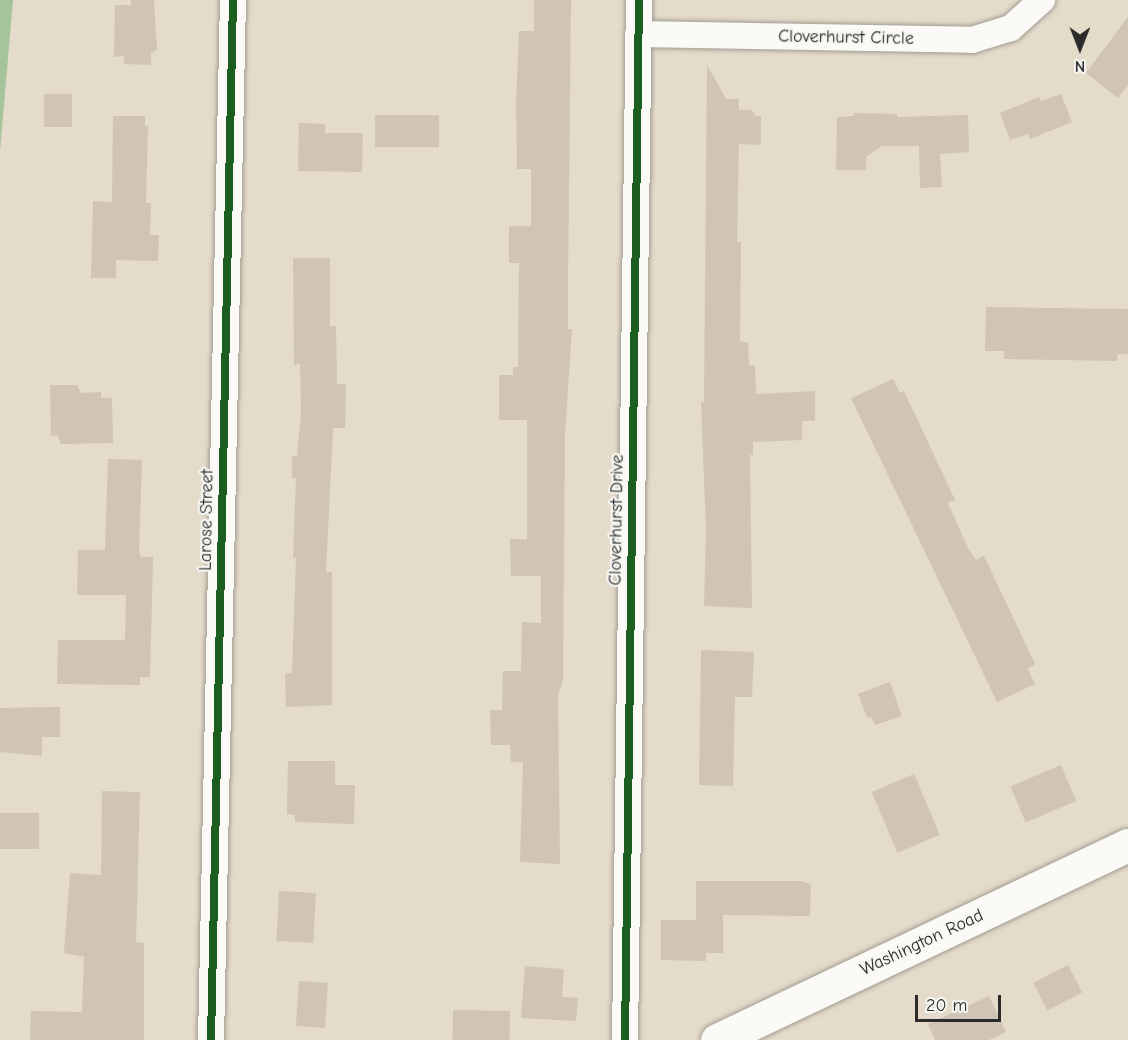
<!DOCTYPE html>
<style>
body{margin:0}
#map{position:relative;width:1128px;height:1040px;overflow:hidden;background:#e4dbca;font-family:"Comic Neue",sans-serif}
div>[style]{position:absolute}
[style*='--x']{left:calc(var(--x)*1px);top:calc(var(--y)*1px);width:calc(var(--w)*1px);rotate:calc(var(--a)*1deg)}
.forest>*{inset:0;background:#a5c49b}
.building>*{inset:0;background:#cfc4b5;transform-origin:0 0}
.roads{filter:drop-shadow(0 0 2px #a19c92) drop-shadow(0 0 2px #a19c92)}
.street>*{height:26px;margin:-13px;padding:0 13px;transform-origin:13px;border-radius:13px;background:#fbfaf7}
.secondary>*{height:33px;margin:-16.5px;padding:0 16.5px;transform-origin:16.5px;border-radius:16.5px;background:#fbfaf7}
.cycleway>*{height:8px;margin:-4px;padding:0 4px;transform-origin:4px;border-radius:4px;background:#1b5e20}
span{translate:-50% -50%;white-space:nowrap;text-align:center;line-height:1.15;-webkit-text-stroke:4.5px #f6f6f2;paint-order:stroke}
.street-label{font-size:18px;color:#2b2b2b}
.north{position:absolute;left:1050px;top:18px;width:60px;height:60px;-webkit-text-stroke:4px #f6f6f2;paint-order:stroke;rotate:180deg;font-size:16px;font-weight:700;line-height:24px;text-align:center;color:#2b2b2b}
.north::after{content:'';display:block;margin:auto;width:21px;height:27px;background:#2b2b2b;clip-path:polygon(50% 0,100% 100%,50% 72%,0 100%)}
.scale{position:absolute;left:915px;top:995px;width:86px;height:27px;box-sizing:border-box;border:3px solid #2b2b2b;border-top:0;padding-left:8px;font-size:18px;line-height:21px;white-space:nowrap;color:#2b2b2b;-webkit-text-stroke:4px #f6f6f2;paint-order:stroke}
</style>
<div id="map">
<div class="forest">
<i style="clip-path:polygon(0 0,13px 0,0 151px)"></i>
</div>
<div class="building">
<i style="clip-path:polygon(131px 0,154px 0,157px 50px,151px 53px,151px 65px,124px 64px,124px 56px,114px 57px,115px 5px,131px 5px)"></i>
<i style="clip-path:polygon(534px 0,571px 0,568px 284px,568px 329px,572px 329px,565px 433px,563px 680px,558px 695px,560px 864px,520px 862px,523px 762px,511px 762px,510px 745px,491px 745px,490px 710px,502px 710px,503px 671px,521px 671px,522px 622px,541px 623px,541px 576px,511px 576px,510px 539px,527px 539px,527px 420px,499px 420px,499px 375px,513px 375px,513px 367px,518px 367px,519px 263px,509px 263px,509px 226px,531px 226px,531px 169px,517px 169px,516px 103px,519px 31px,534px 31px)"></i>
<i style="clip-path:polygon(1128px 17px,1128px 85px,1118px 98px,1086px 73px)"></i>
<i style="clip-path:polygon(707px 65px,726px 99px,739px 99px,739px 110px,752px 110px,755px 116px,761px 116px,761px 145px,739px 144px,737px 242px,741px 242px,740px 341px,748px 343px,749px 365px,755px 366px,756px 394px,815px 391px,815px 421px,802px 421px,802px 440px,753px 442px,753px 455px,750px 455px,752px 608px,704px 606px,706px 530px,701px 402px,704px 402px)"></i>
<i style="left:72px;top:94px;width:33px;height:28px;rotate:90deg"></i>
<i style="clip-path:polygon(1061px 94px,1072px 122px,1030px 139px,1028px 134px,1010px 140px,1000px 113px,1039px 97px,1041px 101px)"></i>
<i style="clip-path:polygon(854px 113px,897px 114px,897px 117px,968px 115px,969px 152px,940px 154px,942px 187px,920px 188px,919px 146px,882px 146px,866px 157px,866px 170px,836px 170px,837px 117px,854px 116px)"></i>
<i style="left:375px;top:115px;width:64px;height:32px"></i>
<i style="clip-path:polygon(113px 116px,145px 116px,145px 126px,148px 126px,146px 203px,151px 203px,150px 235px,159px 235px,158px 261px,116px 260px,116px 278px,91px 278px,93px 201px,112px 202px)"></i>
<i style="clip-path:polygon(299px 123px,325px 124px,325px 133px,363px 133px,362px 172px,298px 171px)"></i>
<i style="clip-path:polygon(293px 258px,330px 258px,330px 326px,336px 326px,337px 384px,346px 384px,345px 428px,333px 428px,326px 572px,332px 572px,332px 705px,286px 707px,285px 674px,292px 673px,296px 558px,293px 558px,296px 478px,292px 478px,292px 456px,297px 456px,301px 413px,300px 364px,294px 365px)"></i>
<i style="clip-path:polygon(986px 307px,1128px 309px,1128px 354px,1118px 354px,1117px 361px,1004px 359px,1004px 351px,985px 351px)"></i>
<i style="clip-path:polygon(893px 379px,900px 393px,904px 391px,955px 500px,948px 503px,968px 548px,976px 560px,984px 556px,1035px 664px,1028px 669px,1035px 684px,997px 702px,851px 398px)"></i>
<i style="clip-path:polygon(50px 385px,77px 385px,81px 393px,101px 392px,101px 398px,112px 398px,113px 443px,61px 444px,57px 435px,51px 436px)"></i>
<i style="clip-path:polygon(108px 459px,142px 460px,139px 551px,141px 557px,153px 557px,150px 677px,140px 677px,140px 685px,57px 684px,58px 640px,125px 640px,126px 595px,77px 595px,78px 550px,105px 550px)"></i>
<i style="clip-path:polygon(701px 650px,754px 652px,752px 697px,735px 697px,733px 786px,699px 785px)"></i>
<i style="clip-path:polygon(890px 682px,902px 716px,875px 725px,872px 718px,867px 717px,858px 694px)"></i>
<i style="clip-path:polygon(60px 707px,60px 737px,42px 737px,42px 756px,0 752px,0 708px)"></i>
<i style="clip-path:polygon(288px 761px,335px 761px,335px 785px,355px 785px,354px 824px,295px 822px,295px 815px,287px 814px)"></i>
<i style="left:1061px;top:765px;width:39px;height:55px;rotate:67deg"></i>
<i style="left:914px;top:774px;width:66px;height:46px;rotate:67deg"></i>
<i style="clip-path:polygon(102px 791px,140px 792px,136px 942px,144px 943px,144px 1040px,30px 1040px,31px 1011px,82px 1012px,84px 957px,64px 953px,70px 873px,101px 875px)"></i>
<i style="left:0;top:813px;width:39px;height:36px"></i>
<i style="clip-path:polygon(696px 881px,800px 881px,811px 884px,810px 916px,723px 915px,723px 953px,706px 953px,706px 961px,661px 960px,661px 920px,696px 920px)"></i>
<i style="left:279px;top:891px;width:37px;height:50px;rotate:3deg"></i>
<i style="left:1068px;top:965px;width:31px;height:39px;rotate:63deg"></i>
<i style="clip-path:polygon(525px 966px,564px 969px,562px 997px,578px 998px,576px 1021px,521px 1018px)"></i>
<i style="left:299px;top:981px;width:29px;height:45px;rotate:4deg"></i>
<i style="clip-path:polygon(989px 996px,1006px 1032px,989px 1040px,935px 1040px,928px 1024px)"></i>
<i style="left:453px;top:1010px;width:57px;height:30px;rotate:1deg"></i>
</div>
<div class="roads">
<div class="street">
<i style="--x:638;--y:34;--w:334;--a:1"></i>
<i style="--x:972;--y:40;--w:41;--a:-17.1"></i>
<i style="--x:1011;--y:28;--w:42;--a:-42.1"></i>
<i style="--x:211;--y:1040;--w:1040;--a:-88.79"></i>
<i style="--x:625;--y:1040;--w:1040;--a:-89.23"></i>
</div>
<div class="secondary">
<i style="--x:717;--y:1040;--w:455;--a:-25.4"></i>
</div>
</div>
<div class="cycleway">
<i style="--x:211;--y:1040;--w:1040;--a:-88.79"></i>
<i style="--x:625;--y:1040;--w:1040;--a:-89.23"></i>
</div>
<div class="street-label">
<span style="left:846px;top:38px;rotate:1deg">Cloverhurst Circle</span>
<span style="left:207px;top:520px;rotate:-89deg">Larose Street</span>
<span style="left:617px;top:520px;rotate:-89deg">Cloverhurst Drive</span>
<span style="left:922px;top:943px;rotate:-25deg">Washington Road</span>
</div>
<div class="north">N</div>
<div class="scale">20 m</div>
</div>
